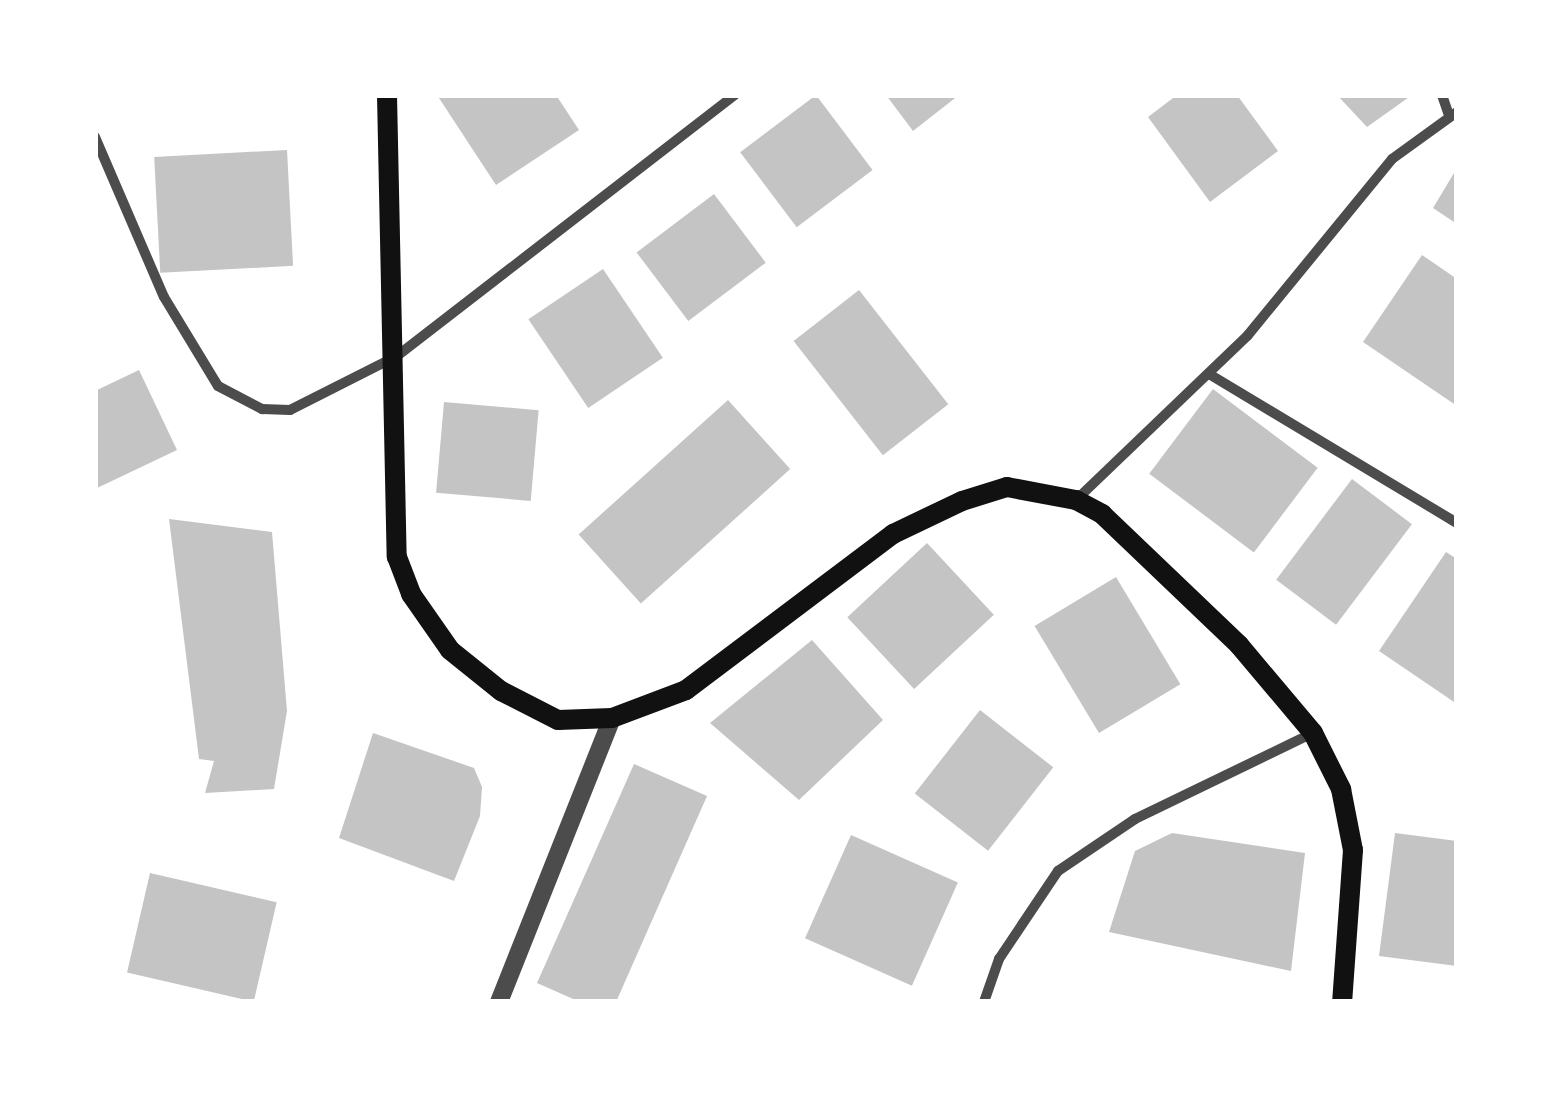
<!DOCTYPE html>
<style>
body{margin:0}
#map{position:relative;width:1552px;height:1097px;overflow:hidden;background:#fff;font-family:"PT Sans",sans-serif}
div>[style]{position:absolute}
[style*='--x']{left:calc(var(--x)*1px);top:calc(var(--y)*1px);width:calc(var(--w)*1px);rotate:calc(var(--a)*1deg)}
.building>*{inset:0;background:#c4c4c4;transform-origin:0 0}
.minor>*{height:10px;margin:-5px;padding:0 5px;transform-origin:5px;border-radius:5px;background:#4c4c4c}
.tertiary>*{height:18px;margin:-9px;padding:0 9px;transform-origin:9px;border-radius:9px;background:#4c4c4c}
.secondary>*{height:20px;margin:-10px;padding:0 10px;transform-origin:10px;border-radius:10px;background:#111}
span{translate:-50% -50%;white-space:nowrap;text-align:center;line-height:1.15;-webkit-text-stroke:8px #fff;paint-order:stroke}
.frame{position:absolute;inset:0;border:98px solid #fff;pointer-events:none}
</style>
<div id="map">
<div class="building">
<i style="clip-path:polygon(437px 95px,556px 95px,579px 130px,496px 185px)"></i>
<i style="left:816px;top:95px;width:94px;height:95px;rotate:53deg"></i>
<i style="clip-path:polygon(886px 95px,959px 95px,913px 131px)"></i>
<i style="clip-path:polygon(1177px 95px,1237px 95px,1278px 151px,1210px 202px,1148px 117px)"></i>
<i style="clip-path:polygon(1337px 95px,1412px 95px,1367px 127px)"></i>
<i style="left:287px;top:150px;width:116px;height:133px;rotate:87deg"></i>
<i style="clip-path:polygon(1457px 168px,1457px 224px,1433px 208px)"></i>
<i style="left:714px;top:194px;width:86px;height:97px;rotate:53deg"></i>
<i style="clip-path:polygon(1422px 255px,1457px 279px,1457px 406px,1363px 342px)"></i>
<i style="left:603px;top:269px;width:107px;height:90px;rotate:56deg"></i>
<i style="left:859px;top:290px;width:145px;height:83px;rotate:52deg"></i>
<i style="clip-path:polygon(139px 370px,177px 450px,95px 489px,95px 391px)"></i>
<i style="left:1213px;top:389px;width:131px;height:106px;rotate:37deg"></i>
<i style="left:728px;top:400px;width:93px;height:201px;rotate:48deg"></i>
<i style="left:444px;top:402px;width:95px;height:91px;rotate:5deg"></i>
<i style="left:1352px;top:479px;width:75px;height:126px;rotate:37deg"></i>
<i style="clip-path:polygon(169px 519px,272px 532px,287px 711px,274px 789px,205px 793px,214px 761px,199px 759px)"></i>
<i style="left:927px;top:543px;width:98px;height:109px;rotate:47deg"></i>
<i style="clip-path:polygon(1446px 552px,1457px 559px,1457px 704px,1379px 651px)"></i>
<i style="left:1116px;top:577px;width:125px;height:95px;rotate:59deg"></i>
<i style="clip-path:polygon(812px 640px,883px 720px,799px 800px,710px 723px)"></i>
<i style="left:980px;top:710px;width:93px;height:106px;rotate:38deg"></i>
<i style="clip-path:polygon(373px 733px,474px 768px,482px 787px,480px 816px,454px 881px,339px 838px)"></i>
<i style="clip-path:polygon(634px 764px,707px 796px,616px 1002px,580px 1002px,537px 983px)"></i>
<i style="clip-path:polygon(1172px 833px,1305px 853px,1291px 971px,1109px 932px,1135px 851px)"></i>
<i style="clip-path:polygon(1395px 833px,1457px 841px,1457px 966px,1379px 956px)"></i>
<i style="left:851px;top:835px;width:117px;height:113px;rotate:24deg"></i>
<i style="left:150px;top:873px;width:130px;height:102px;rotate:13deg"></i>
</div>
<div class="minor">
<i style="--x:1442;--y:95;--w:21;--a:71"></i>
<i style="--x:95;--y:137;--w:174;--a:66.7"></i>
<i style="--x:164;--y:297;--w:104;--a:58.8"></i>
<i style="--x:218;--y:386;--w:50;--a:27.6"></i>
<i style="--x:262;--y:409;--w:28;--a:2"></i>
<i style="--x:290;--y:410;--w:120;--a:-26.8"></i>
<i style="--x:397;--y:356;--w:427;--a:-37.7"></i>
<i style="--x:1209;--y:374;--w:289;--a:31"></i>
<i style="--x:1076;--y:500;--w:238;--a:-43.8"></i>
<i style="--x:1248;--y:335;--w:227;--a:-50.7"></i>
<i style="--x:1392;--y:159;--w:80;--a:-35.9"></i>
<i style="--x:984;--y:1002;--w:46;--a:-70.8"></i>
<i style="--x:999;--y:959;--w:106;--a:-56.2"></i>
<i style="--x:1058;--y:871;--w:93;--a:-34"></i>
<i style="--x:1135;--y:819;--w:198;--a:-25.8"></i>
</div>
<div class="tertiary">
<i style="--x:499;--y:1002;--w:306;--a:-68.3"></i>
</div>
<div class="secondary">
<i style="--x:387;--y:95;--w:462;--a:88.8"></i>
<i style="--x:397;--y:557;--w:40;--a:69"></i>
<i style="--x:411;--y:594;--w:68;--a:55.1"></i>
<i style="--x:450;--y:650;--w:65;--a:38.8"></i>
<i style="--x:501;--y:691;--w:64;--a:27"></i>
<i style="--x:558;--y:720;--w:54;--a:-2.1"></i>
<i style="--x:612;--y:718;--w:79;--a:-20.7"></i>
<i style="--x:686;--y:690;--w:259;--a:-37"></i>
<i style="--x:893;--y:534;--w:76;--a:-25.6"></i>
<i style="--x:962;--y:501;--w:47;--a:-17.3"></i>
<i style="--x:1007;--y:487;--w:70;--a:10.7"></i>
<i style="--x:1076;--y:500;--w:30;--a:28"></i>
<i style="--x:1102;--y:514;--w:190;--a:43.7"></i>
<i style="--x:1239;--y:645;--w:115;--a:49.9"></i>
<i style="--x:1313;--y:733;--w:63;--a:63.4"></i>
<i style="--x:1341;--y:789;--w:62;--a:78.9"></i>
<i style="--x:1353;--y:850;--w:152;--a:94.1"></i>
</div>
<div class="frame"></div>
</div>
